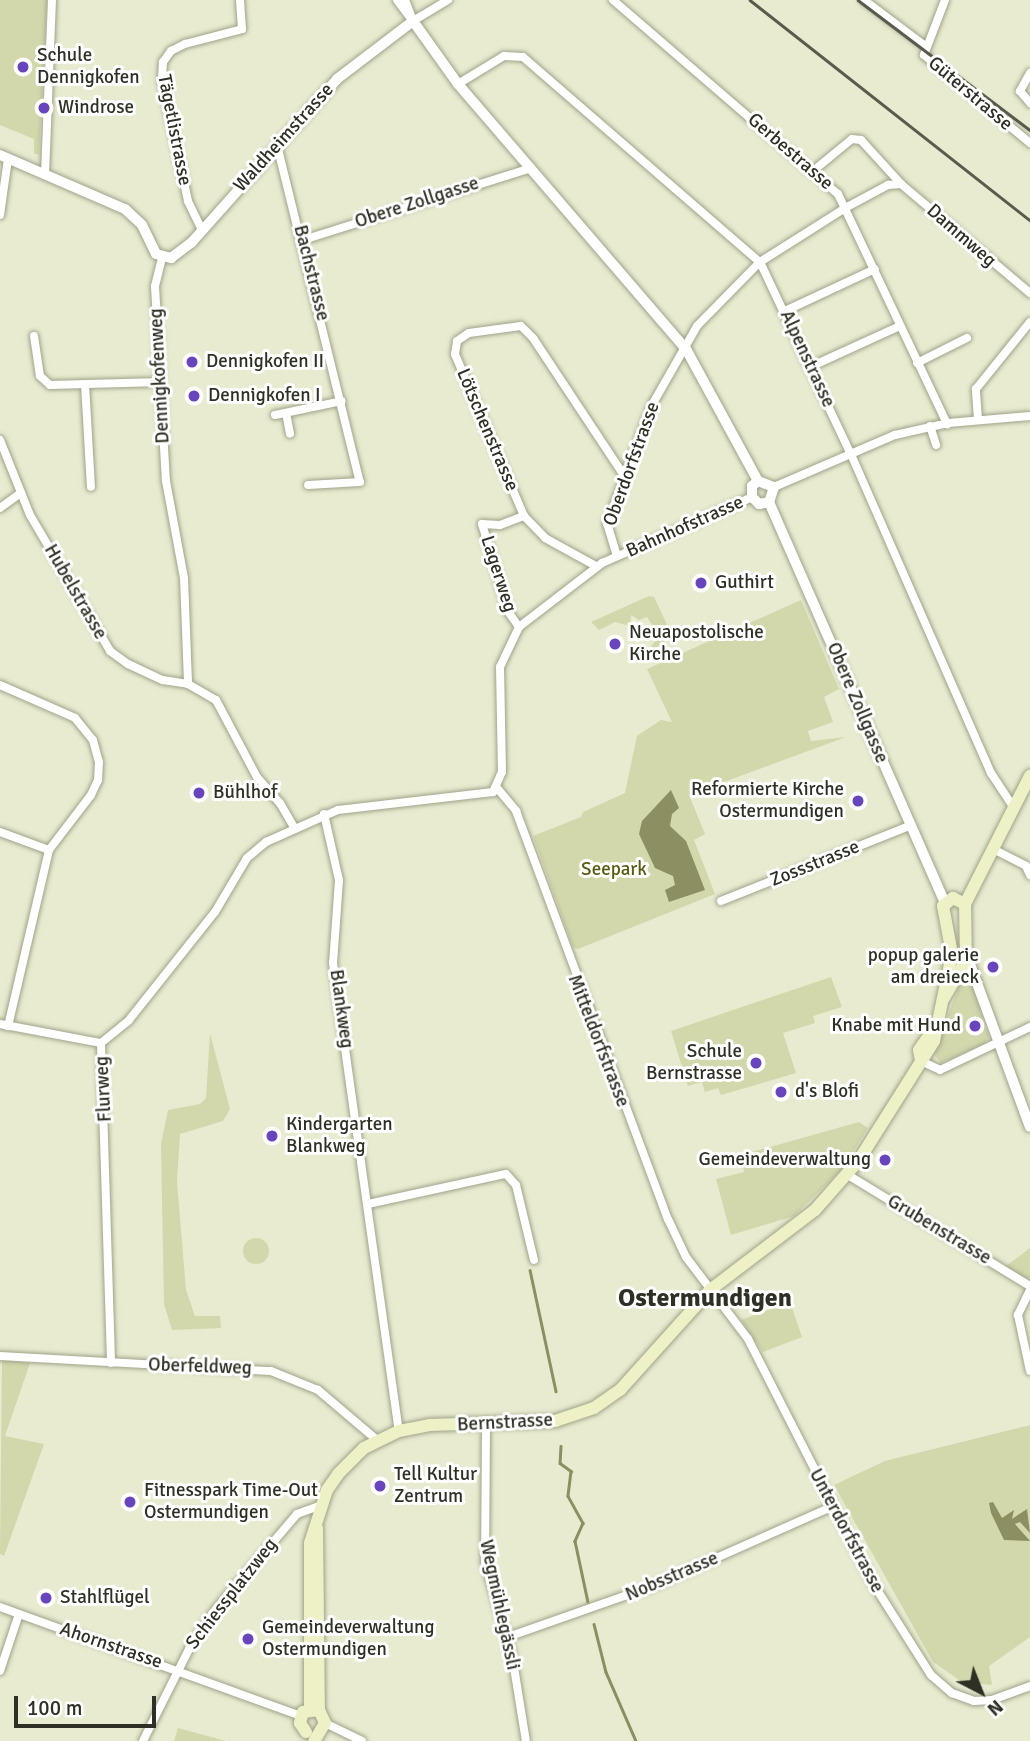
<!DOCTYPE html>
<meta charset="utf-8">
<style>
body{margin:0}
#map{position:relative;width:1030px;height:1741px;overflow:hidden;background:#e8ebd0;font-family:Signika,sans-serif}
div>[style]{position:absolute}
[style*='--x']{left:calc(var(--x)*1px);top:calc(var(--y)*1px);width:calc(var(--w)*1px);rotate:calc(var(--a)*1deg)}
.green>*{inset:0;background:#d3d7ac}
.round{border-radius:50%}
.water>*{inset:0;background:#8b8f61}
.stream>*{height:2.5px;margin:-1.25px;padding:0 1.25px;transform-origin:1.25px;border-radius:1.25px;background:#8b8f61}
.roads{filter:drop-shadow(0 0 2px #a0a389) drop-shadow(0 0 2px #a0a389)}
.minor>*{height:8px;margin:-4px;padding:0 4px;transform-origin:4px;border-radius:4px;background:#fff}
.tertiary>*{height:10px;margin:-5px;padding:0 5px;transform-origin:5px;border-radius:5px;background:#fff}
.secondary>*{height:12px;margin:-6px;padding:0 6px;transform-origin:6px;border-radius:6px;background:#eef1c5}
.rail>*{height:2.5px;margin:-1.25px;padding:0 1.25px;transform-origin:1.25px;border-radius:1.25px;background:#5a5b4c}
.dots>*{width:19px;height:19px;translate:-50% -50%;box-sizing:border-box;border:4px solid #fff;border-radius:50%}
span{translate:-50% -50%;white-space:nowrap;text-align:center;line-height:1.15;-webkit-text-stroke:6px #fff;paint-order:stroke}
.poi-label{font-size:19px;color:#2f3025}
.left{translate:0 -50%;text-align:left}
.right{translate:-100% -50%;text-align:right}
.street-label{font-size:19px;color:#2f3025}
.park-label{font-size:19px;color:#595c0f}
.district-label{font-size:26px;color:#2f3025;font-weight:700}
.north{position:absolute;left:946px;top:1657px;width:70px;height:70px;-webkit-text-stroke:5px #fff;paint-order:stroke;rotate:138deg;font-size:19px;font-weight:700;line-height:28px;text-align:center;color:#2f3025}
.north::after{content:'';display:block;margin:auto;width:24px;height:32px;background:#2f3025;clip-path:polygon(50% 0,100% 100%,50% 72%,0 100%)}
.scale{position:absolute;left:14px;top:1696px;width:142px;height:32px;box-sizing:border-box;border:4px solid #2f3025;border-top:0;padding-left:9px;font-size:21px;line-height:24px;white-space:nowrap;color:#2f3025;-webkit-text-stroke:5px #fff;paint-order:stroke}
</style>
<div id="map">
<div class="green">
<i style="clip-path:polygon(0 0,47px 0,39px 154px,34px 154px,34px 139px,0 125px)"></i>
<i style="clip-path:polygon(649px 596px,654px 597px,672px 635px,637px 664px,636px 651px,651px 647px,659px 635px,647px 617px,639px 620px,631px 615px,630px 626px,615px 622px,599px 630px,591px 622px)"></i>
<i style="clip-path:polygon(801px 600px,839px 689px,824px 697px,833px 722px,808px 731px,811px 741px,846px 737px,689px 795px,705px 834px,694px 840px,715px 894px,578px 949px,573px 947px,533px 836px,581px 817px,583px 812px,625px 793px,637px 736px,661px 720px,672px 722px,647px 669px)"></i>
<i style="clip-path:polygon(963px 975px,972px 985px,989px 1037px,984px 1044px,941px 1063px,934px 1054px)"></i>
<i style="clip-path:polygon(831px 977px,842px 1007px,813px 1016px,815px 1023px,783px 1033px,796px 1073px,721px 1095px,718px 1088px,705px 1092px,702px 1082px,688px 1086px,671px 1031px)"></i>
<i style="clip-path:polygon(210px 1033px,230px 1109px,223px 1121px,180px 1134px,177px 1182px,186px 1290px,195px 1316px,220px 1316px,221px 1328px,172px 1330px,164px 1304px,161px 1144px,168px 1110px,200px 1104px,206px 1098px)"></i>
<i style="clip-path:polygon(859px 1122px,868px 1128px,842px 1169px,794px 1216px,731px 1235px,716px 1179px,744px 1172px,741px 1155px)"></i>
<i class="round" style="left:243px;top:1238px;width:26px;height:26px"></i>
<i style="clip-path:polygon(1030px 1248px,1030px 1281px,1005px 1267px)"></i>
<i style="clip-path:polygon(790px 1302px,802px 1337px,763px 1352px,741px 1320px)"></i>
<i style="clip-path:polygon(2px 1360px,30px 1363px,5px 1436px,44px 1444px,4px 1556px,0 1554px)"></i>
<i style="clip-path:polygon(1030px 1425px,1030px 1637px,989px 1666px,992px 1685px,962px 1682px,933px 1662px,834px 1485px,885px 1461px)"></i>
<i style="clip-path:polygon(178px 1728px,226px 1741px,174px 1741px)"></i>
</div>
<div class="water">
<i style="clip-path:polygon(671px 790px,679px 808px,672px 814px,670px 826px,686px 841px,705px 890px,669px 902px,665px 890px,675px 885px,673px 876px,655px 868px,639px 834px,642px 821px)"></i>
<i style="clip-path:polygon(993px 1502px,1002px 1518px,1014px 1510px,1012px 1519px,1027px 1509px,1030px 1533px,1020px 1522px,1015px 1524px,1030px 1541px,1004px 1540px,991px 1513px,989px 1503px)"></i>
</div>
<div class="stream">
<i style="--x:530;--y:1270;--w:124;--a:77.9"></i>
<i style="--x:561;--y:1446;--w:17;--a:93"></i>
<i style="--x:560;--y:1463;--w:14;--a:36"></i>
<i style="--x:571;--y:1471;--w:25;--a:97"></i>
<i style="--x:568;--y:1496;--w:31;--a:61"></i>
<i style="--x:583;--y:1523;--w:20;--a:114"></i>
<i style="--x:575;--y:1541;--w:62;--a:78"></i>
<i style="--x:594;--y:1624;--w:49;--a:76"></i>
<i style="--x:606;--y:1672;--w:75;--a:66.5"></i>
</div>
<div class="roads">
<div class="minor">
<i style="--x:397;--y:0;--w:26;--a:53"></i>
<i style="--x:405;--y:0;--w:22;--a:69"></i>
<i style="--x:613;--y:0;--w:297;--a:40.8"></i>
<i style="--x:838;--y:194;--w:255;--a:64.6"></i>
<i style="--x:864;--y:0;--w:76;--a:37"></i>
<i style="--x:945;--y:0;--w:59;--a:110.9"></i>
<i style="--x:924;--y:55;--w:138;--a:39.7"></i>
<i style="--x:413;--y:21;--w:41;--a:-31"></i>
<i style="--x:1030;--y:73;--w:21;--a:119"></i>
<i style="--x:1020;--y:91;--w:16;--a:50"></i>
<i style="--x:458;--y:84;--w:54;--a:-31.3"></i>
<i style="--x:504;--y:56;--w:19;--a:3"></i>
<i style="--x:523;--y:57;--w:313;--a:40.9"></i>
<i style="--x:760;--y:262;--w:210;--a:64.7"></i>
<i style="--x:850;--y:452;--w:351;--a:66.3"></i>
<i style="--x:991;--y:773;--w:42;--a:56.7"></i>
<i style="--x:277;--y:145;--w:347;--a:76.2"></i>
<i style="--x:360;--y:482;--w:52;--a:176.7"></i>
<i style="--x:813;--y:171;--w:50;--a:-39.4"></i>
<i style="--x:852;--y:139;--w:9;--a:6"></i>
<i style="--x:861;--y:140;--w:59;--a:47.7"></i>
<i style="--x:901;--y:184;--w:169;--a:40.2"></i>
<i style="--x:45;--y:174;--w:174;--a:-87.7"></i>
<i style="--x:0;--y:215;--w:57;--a:-81.9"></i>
<i style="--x:202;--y:230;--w:32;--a:-116"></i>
<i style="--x:188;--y:201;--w:124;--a:-102.1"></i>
<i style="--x:162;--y:80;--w:18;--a:-87"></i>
<i style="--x:163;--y:62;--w:14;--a:-54"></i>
<i style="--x:171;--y:51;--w:16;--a:-27"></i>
<i style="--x:185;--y:44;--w:59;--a:-14.7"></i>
<i style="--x:242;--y:29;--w:29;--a:-94"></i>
<i style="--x:303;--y:240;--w:239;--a:-17.5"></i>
<i style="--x:162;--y:258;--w:29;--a:104"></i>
<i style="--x:155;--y:286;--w:195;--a:86.8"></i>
<i style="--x:166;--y:481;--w:99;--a:79.5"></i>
<i style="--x:184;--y:578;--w:106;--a:87.8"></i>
<i style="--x:785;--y:311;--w:99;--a:-25"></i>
<i style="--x:34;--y:336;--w:40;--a:81.5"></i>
<i style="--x:40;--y:376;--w:13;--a:42"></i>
<i style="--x:50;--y:385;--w:111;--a:-1.5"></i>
<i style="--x:917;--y:363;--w:56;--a:-26.6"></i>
<i style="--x:810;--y:367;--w:99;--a:-24.5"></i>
<i style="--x:85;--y:384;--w:103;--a:86.7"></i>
<i style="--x:286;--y:413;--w:21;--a:79"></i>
<i style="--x:275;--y:415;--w:68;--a:-11.8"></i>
<i style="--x:978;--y:420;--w:31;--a:-94"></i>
<i style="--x:976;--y:389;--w:86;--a:-51.1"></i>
<i style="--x:930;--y:426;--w:20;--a:72"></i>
<i style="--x:0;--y:440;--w:81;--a:68.2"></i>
<i style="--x:30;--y:515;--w:158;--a:59.5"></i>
<i style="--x:110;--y:651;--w:22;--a:36"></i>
<i style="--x:128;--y:664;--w:38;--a:25"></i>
<i style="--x:163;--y:680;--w:25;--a:9"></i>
<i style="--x:188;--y:684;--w:32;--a:30"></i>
<i style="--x:216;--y:700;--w:87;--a:62"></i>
<i style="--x:257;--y:777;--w:35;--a:49"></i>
<i style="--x:280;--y:803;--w:28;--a:60"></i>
<i style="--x:774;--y:487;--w:132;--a:-23.3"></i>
<i style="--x:895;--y:435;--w:54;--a:-12.8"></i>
<i style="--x:948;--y:423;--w:82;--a:-4.9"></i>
<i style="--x:0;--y:508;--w:26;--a:-36"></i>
<i style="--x:524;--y:516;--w:176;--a:-113.1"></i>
<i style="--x:455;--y:354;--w:13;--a:-81"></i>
<i style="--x:457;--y:341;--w:14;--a:-34"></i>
<i style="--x:469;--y:333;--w:52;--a:-7.7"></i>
<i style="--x:521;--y:326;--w:17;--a:45"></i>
<i style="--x:533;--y:338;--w:167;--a:56.5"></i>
<i style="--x:617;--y:556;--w:34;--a:-107"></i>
<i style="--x:607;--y:524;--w:127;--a:-69.3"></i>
<i style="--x:652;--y:405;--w:91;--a:-60.3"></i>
<i style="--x:697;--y:326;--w:90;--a:-45.5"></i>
<i style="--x:760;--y:262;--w:103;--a:-32.3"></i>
<i style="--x:847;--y:207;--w:47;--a:-28.2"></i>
<i style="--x:888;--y:185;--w:13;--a:-4"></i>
<i style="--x:519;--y:627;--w:19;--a:-125"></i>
<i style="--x:508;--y:611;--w:91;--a:-106.6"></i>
<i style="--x:482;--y:524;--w:18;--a:3"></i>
<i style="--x:500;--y:525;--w:26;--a:-21"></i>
<i style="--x:524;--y:516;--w:30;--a:46"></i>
<i style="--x:545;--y:538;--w:58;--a:28.8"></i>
<i style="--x:0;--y:685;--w:82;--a:23.7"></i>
<i style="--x:75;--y:718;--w:28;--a:51"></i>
<i style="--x:93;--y:740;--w:23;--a:75"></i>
<i style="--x:99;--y:762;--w:18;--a:93"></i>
<i style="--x:98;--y:780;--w:17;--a:115"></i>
<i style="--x:91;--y:795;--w:69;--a:127.4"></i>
<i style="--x:49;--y:850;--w:181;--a:103.1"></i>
<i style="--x:497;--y:788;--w:30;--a:50"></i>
<i style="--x:516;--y:811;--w:435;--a:69.6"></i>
<i style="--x:668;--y:1219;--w:42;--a:64.7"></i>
<i style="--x:686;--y:1257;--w:103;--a:52.9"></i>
<i style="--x:748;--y:1339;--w:276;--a:62.9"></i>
<i style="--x:874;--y:1585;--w:107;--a:57.7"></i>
<i style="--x:931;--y:1675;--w:28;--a:41"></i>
<i style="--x:952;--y:1693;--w:23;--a:20"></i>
<i style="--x:974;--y:1701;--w:18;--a:-3"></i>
<i style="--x:992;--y:1700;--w:40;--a:-20.2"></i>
<i style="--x:324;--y:814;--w:68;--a:77.2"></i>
<i style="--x:339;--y:880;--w:83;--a:94.1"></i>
<i style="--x:333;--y:963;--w:473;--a:82"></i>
<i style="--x:0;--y:832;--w:52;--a:20.2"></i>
<i style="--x:993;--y:849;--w:37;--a:27"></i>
<i style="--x:1026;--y:866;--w:10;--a:66"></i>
<i style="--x:721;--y:901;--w:202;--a:-21.7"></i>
<i style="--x:0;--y:1024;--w:103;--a:10.7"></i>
<i style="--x:101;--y:1043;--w:36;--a:-39"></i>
<i style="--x:129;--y:1020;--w:138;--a:-51.5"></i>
<i style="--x:215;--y:912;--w:63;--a:-59.3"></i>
<i style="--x:247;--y:858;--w:25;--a:-40"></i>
<i style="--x:266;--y:842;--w:79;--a:-24"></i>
<i style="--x:338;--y:810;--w:156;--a:-6.6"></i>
<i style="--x:493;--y:792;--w:22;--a:-66"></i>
<i style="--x:502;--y:772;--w:105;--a:-91.1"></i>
<i style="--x:500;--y:667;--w:44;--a:-64.6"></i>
<i style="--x:519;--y:627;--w:105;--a:-37.6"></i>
<i style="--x:602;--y:563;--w:164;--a:-23.7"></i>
<i style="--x:101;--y:1043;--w:320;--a:88.2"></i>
<i style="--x:921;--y:1061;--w:21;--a:25"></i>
<i style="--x:940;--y:1070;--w:100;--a:-25.5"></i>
<i style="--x:848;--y:1175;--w:213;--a:31.4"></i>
<i style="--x:368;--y:1204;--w:141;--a:-12.3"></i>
<i style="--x:506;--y:1174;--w:15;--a:48"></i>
<i style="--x:516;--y:1185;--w:77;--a:76.5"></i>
<i style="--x:1030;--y:1290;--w:28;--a:116"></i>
<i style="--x:1018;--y:1315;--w:57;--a:77.9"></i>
<i style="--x:0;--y:1356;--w:271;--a:3.2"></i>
<i style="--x:271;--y:1371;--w:51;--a:22"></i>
<i style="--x:318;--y:1390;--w:77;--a:40.3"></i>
<i style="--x:486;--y:1426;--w:136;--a:90.4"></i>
<i style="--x:485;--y:1562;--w:97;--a:73.8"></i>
<i style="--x:512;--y:1655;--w:87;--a:80.8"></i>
<i style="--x:0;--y:1607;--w:320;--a:19.9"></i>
<i style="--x:508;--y:1637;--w:154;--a:-19.4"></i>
<i style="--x:653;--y:1586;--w:195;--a:-23.9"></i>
<i style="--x:0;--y:1671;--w:60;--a:-71.6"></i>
<i style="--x:325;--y:1723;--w:41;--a:25.9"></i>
<i style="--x:143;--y:1741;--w:105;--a:-63.4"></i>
<i style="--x:190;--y:1647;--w:46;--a:-55.6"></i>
<i style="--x:216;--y:1609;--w:125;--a:-49.5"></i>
<i style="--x:297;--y:1514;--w:27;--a:-20"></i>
</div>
<div class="tertiary">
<i style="--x:0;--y:155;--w:136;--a:23.4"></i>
<i style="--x:125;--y:209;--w:23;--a:43"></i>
<i style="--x:142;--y:225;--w:32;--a:64"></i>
<i style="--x:156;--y:254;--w:16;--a:15"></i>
<i style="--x:171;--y:258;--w:26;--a:-37"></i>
<i style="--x:192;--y:242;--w:218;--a:-48.3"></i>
<i style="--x:337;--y:79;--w:96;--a:-37.3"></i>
<i style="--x:413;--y:21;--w:77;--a:54.5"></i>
<i style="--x:458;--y:84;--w:350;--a:49.3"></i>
<i style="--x:686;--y:349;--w:150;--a:61.4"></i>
<i style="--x:758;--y:481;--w:8;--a:140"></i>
<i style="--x:752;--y:486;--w:11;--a:90"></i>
<i style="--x:752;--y:497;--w:10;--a:45"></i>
<i style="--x:759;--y:504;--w:10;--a:-11"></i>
<i style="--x:758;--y:481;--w:17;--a:21"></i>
<i style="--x:774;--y:487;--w:16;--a:108"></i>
<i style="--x:769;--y:502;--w:437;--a:66.3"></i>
<i style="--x:967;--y:956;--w:182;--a:69.8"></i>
</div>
<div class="secondary">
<i style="--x:944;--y:998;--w:44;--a:-59.9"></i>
<i style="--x:966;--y:960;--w:56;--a:-91"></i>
<i style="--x:965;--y:904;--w:144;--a:-63.1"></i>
<i style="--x:921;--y:1061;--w:11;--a:-100"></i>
<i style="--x:919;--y:1050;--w:28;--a:-55"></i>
<i style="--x:317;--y:1528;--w:182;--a:89.4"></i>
<i style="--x:310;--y:1708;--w:165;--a:-90"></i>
<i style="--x:310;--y:1543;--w:56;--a:-72.2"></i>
<i style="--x:327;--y:1490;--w:19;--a:-55"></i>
<i style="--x:338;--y:1474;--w:37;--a:-45"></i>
<i style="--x:364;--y:1448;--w:39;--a:-26"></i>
<i style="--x:399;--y:1431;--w:31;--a:-11"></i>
<i style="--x:429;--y:1425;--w:126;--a:-1.8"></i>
<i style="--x:555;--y:1421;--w:41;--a:-18.4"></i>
<i style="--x:594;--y:1408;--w:32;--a:-35"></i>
<i style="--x:620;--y:1390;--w:135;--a:-48"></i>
<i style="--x:710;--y:1290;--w:132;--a:-37.3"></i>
<i style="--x:815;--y:1210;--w:67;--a:-48.7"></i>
<i style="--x:859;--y:1160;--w:141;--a:-57.8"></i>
<i style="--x:934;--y:1041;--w:89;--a:-78.3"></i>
<i style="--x:952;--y:954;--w:49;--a:-100.6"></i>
<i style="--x:943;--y:906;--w:13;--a:-39"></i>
<i style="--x:953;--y:898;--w:13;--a:27"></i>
<i style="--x:306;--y:1732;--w:11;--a:-124"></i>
<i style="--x:300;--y:1723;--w:11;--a:-75"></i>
<i style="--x:303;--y:1712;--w:16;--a:-7"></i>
<i style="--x:319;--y:1710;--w:14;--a:65"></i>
<i style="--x:325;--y:1723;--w:21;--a:121"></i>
</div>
</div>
<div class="rail">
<i style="--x:750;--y:0;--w:356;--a:38.2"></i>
<i style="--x:858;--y:0;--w:216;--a:37.1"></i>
</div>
<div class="dots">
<i style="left:23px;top:67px;background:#6844bd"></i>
<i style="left:44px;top:108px;background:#6844bd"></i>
<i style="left:192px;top:362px;background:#6844bd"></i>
<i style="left:194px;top:396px;background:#6844bd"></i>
<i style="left:701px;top:583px;background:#6844bd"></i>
<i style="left:615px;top:644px;background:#6844bd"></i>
<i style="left:199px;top:793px;background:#6844bd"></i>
<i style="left:858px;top:801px;background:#6844bd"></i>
<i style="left:993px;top:967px;background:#6844bd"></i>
<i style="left:975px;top:1026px;background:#6844bd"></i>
<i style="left:756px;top:1063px;background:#6844bd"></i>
<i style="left:781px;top:1092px;background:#6844bd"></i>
<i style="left:272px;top:1136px;background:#6844bd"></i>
<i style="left:885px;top:1160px;background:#6844bd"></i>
<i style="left:380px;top:1486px;background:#6844bd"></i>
<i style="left:130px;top:1502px;background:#6844bd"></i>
<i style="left:46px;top:1598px;background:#6844bd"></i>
<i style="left:248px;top:1639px;background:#6844bd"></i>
</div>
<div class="poi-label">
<span class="left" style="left:37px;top:67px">Schule<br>Dennigkofen</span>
<span class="left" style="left:58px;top:108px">Windrose</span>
<span class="left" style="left:206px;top:362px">Dennigkofen II</span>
<span class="left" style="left:208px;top:396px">Dennigkofen I</span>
<span class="left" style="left:715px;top:583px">Guthirt</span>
<span class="left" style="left:629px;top:644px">Neuapostolische<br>Kirche</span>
<span class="right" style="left:844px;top:801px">Reformierte Kirche<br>Ostermundigen</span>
<span class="left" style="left:213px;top:793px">Bühlhof</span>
<span class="right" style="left:979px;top:967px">popup galerie<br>am dreieck</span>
<span class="right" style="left:961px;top:1026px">Knabe mit Hund</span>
<span class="right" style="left:742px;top:1063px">Schule<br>Bernstrasse</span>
<span class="left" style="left:795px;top:1092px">d's Blofi</span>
<span class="left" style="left:286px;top:1136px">Kindergarten<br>Blankweg</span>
<span class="right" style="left:871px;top:1160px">Gemeindeverwaltung</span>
<span class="left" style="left:394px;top:1486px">Tell Kultur<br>Zentrum</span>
<span class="left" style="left:144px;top:1502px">Fitnesspark Time-Out<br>Ostermundigen</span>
<span class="left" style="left:60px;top:1598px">Stahlflügel</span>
<span class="left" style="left:262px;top:1639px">Gemeindeverwaltung<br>Ostermundigen</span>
</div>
<div class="street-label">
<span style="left:970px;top:94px;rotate:40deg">Güterstrasse</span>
<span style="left:174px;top:130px;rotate:79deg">Tägetlistrasse</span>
<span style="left:284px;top:138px;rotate:-48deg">Waldheimstrasse</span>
<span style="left:790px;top:152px;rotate:41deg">Gerbestrasse</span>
<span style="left:417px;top:203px;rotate:-18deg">Obere Zollgasse</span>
<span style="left:961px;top:236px;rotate:41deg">Dammweg</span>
<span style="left:311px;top:273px;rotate:76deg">Bachstrasse</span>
<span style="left:807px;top:359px;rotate:65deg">Alpenstrasse</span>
<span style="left:160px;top:376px;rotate:-93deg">Dennigkofenweg</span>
<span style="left:487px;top:430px;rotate:67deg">Lötschenstrasse</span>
<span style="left:632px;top:464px;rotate:-70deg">Oberdorfstrasse</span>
<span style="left:685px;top:527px;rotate:-24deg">Bahnhofstrasse</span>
<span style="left:498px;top:574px;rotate:72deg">Lagerweg</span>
<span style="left:75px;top:592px;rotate:60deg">Hubelstrasse</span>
<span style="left:857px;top:703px;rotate:67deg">Obere Zollgasse</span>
<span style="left:815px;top:864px;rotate:-22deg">Zossstrasse</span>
<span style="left:341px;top:1009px;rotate:82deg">Blankweg</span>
<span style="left:598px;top:1041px;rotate:69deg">Mitteldorfstrasse</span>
<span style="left:104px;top:1089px;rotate:-93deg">Flurweg</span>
<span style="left:939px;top:1230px;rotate:31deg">Grubenstrasse</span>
<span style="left:200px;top:1367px;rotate:2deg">Oberfeldweg</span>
<span style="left:505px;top:1423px;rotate:-3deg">Bernstrasse</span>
<span style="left:846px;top:1531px;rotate:62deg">Unterdorfstrasse</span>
<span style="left:672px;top:1577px;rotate:-23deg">Nobsstrasse</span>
<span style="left:232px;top:1594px;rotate:-52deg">Schiessplatzweg</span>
<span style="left:499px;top:1605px;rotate:78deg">Wegmühlegässli</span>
<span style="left:111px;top:1646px;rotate:19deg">Ahornstrasse</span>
</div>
<div class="park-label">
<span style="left:614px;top:870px">Seepark</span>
</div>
<div class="district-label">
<span style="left:705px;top:1299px">Ostermundigen</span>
</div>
<div class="north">N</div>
<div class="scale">100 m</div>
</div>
